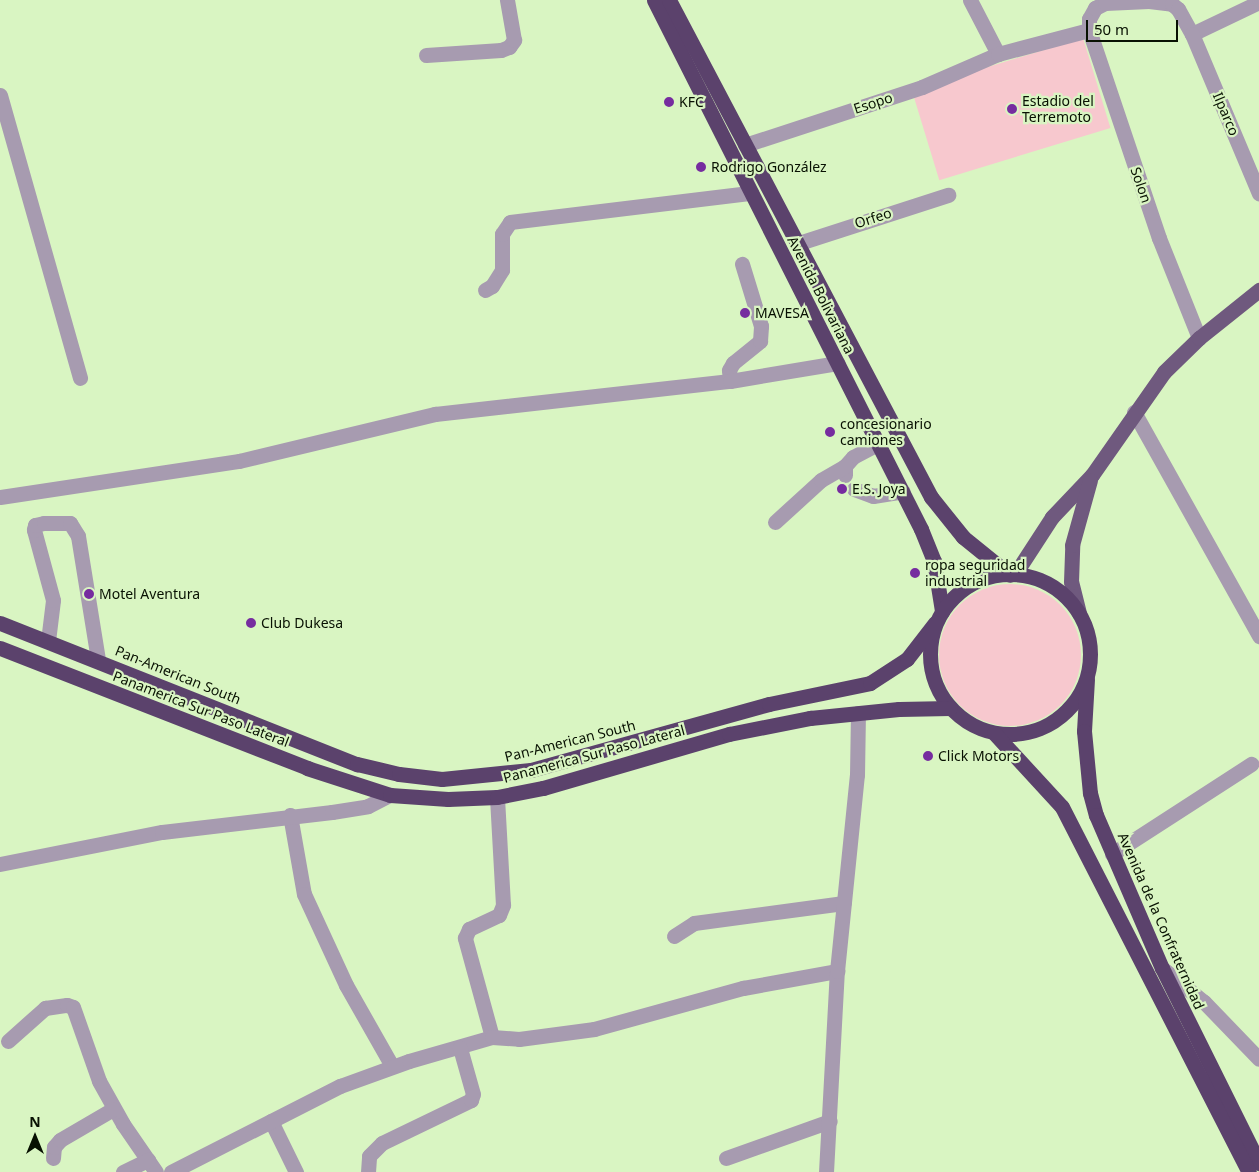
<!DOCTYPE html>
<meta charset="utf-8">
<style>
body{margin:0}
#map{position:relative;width:1259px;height:1172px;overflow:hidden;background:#d9f5c2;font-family:"Noto Sans",sans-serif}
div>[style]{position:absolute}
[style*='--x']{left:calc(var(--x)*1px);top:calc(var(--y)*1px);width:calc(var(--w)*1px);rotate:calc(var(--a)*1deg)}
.green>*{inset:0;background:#f7c8ce;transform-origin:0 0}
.round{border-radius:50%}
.minor>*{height:15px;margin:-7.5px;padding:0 7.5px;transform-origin:7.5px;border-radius:7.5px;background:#a79bb0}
.major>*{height:15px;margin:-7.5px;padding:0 7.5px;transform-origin:7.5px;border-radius:7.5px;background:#6f597e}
.highway>*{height:15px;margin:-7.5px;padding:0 7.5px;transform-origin:7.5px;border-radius:7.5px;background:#5b426c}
.highway>.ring{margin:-7.5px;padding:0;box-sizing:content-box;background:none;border:15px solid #5b426c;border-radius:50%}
.dots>*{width:14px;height:14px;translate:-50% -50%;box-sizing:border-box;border:2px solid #d9f5c2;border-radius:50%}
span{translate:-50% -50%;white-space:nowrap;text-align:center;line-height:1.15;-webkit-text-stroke:4.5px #d9f5c2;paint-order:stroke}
.poi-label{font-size:14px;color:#081102}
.left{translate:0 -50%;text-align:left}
.street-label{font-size:14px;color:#081102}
.north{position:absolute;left:10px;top:1112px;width:50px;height:50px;-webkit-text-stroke:4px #d9f5c2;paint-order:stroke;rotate:0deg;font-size:14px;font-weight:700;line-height:20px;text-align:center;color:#081102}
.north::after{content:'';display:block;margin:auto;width:18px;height:22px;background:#081102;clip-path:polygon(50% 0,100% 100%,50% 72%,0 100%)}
.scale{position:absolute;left:1086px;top:20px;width:92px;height:22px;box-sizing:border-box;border:2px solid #081102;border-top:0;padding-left:6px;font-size:15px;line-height:18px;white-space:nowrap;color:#081102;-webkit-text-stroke:4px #d9f5c2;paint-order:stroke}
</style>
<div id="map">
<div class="green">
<i style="left:1083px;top:38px;width:94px;height:179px;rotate:73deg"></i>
<i class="round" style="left:939px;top:584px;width:142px;height:142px"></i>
</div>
<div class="minor">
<i style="--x:970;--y:0;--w:61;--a:62.6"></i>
<i style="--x:1192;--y:34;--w:74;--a:-25.5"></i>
<i style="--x:426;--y:55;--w:75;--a:-3.8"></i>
<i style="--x:501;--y:50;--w:9;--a:-21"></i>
<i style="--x:509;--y:47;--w:9;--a:-54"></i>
<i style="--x:514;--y:40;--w:41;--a:-99.9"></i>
<i style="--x:0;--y:95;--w:294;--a:74.2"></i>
<i style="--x:745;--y:145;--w:186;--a:-18.1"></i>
<i style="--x:922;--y:87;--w:83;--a:-23.5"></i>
<i style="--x:998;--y:54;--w:94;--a:-14.8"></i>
<i style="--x:799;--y:243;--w:157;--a:-17.9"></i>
<i style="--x:485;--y:290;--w:8;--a:-30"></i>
<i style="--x:492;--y:286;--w:19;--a:-58"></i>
<i style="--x:502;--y:270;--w:36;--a:-90"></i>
<i style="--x:502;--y:234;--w:14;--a:-56"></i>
<i style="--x:510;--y:222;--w:243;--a:-6.9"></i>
<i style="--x:1199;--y:338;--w:108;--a:-111.8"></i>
<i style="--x:1159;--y:238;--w:219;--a:-108.6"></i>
<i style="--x:1089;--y:30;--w:11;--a:-90"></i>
<i style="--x:1089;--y:19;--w:13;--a:-61"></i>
<i style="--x:1095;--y:8;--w:11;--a:-27"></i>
<i style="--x:1105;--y:3;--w:44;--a:-2.6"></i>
<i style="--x:1149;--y:1;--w:23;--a:7"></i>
<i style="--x:1172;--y:4;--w:8;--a:40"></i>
<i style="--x:1178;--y:9;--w:29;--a:61"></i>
<i style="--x:1192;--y:34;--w:173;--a:67.2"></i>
<i style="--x:730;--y:381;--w:11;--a:-95"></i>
<i style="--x:729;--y:370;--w:8;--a:-60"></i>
<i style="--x:733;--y:363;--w:35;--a:-39"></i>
<i style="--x:760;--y:341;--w:15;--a:-86"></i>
<i style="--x:761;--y:326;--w:65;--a:-107"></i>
<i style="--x:1134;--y:412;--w:257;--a:60.8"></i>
<i style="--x:845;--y:475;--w:9;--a:-90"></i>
<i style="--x:845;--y:466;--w:12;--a:-48"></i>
<i style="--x:853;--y:457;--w:30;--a:-28"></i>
<i style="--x:854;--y:489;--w:20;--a:20"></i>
<i style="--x:873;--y:496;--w:30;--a:-9"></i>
<i style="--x:0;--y:497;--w:242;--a:-8.6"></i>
<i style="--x:239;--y:461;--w:202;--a:-13.5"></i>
<i style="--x:435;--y:414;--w:297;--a:-6.4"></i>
<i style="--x:730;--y:381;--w:109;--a:-9.5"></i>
<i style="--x:775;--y:522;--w:62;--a:-42.4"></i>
<i style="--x:821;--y:480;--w:28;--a:-30"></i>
<i style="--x:48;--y:641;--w:41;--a:-83"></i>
<i style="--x:53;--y:600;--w:73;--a:-105.2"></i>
<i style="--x:34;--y:530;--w:5;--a:-79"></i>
<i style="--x:35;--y:525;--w:9;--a:-13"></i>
<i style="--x:44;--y:523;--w:26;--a:0"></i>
<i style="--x:70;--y:523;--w:15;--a:58"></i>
<i style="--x:78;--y:536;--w:126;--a:80.8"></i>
<i style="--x:290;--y:815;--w:80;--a:80"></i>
<i style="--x:304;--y:894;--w:100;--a:65.2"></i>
<i style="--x:346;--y:985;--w:93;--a:60.4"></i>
<i style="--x:1112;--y:854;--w:166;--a:-32.9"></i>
<i style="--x:0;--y:864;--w:165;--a:-11.2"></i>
<i style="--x:162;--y:832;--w:171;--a:-6.7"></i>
<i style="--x:332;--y:812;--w:36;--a:-9"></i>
<i style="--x:368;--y:806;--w:25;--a:-27"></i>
<i style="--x:674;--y:936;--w:24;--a:-33"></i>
<i style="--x:694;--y:923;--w:151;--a:-7.6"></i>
<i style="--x:1162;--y:968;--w:54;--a:39"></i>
<i style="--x:1204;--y:1002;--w:79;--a:46"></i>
<i style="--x:492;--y:1037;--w:103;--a:-105.3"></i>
<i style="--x:465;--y:938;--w:10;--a:-66"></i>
<i style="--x:469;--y:929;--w:33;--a:-25"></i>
<i style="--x:499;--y:915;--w:11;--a:-68"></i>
<i style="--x:503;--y:905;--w:108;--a:-93.2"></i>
<i style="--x:8;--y:1041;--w:50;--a:-41.7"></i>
<i style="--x:45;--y:1008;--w:22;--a:-8"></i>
<i style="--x:67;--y:1005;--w:6;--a:18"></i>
<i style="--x:73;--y:1007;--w:78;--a:70.6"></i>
<i style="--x:99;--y:1081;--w:49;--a:60.8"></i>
<i style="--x:123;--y:1124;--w:58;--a:55.5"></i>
<i style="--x:271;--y:1121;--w:57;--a:63.9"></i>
<i style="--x:53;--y:1158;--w:11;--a:-85"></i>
<i style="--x:54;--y:1147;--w:9;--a:-49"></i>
<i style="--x:60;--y:1140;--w:61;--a:-30.3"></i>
<i style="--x:726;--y:1158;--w:110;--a:-19.6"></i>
<i style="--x:123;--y:1172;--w:28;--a:-26"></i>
<i style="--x:171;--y:1172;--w:190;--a:-27"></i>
<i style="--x:340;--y:1086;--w:73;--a:-19.9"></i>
<i style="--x:409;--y:1061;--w:86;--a:-16.1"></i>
<i style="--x:492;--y:1037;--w:27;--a:4"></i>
<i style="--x:519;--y:1039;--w:76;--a:-7.6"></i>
<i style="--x:594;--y:1029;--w:155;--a:-15.4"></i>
<i style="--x:743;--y:988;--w:96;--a:-10.3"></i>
<i style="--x:368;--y:1172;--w:16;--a:-86"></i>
<i style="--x:369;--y:1156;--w:18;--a:-45"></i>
<i style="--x:382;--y:1143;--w:99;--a:-25.8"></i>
<i style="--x:471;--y:1100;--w:6;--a:-72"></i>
<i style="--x:473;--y:1094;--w:48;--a:-105.8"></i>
<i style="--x:826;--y:1172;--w:201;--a:-86.9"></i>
<i style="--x:837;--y:971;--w:197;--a:-84.2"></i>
<i style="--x:857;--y:775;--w:62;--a:-89.1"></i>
</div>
<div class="major">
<i style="--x:1015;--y:574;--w:68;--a:-57"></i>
<i style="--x:1052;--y:517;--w:58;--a:-46.4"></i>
<i style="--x:1092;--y:475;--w:126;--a:-55"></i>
<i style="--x:1164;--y:372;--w:49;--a:-44.2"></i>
<i style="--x:1199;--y:338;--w:77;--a:-38.7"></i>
<i style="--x:1079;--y:613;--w:32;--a:-104"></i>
<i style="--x:1071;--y:582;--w:37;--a:-88"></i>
<i style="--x:1072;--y:545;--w:67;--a:-74.5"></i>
</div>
<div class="highway">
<i style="--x:654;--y:0;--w:593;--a:63.22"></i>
<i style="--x:921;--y:529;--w:35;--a:68"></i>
<i style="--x:934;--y:561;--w:51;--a:80.9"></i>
<i style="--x:669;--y:0;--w:562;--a:62.2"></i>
<i style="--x:931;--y:497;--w:51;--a:51.3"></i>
<i style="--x:963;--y:537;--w:60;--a:39"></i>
<i class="ring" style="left:930px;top:574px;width:145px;height:145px"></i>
<i style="--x:0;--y:623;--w:384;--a:21.6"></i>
<i style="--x:357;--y:764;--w:43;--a:13.4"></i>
<i style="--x:399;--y:774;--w:43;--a:6.6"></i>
<i style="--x:442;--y:779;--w:89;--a:-5.8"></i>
<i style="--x:531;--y:770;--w:247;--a:-15.5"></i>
<i style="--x:769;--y:704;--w:103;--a:-11.7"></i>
<i style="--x:870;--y:683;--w:44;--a:-33"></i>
<i style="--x:907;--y:659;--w:46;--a:-52.1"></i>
<i style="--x:0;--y:648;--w:330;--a:21.3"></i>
<i style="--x:307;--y:768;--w:87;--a:18"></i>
<i style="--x:390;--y:795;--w:58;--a:3.9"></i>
<i style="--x:448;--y:799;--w:49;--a:-2.3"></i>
<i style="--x:497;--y:797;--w:47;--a:-11.1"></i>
<i style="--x:543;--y:788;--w:194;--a:-16.2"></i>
<i style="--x:729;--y:734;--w:83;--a:-11.2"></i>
<i style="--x:810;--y:718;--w:89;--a:-5.8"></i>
<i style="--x:899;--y:709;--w:51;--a:-1.1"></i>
<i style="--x:1087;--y:679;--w:52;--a:93.3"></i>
<i style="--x:1084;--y:731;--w:62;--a:84.5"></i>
<i style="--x:1090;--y:793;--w:23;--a:75"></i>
<i style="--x:1096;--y:815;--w:167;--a:66.7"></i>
<i style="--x:1162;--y:968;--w:218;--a:63.6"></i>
<i style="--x:994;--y:733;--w:100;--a:47.4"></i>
<i style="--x:1062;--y:807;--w:410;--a:62.9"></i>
</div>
<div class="dots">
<i style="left:669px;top:102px;background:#762c9f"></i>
<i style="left:1012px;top:109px;background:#762c9f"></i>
<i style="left:701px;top:167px;background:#762c9f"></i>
<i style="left:745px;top:313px;background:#762c9f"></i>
<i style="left:830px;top:432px;background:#762c9f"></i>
<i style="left:842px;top:489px;background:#762c9f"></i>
<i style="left:915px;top:573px;background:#762c9f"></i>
<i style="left:89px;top:594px;background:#762c9f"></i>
<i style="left:251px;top:623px;background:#762c9f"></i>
<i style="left:928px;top:756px;background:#762c9f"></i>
</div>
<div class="poi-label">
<span class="left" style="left:1022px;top:109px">Estadio del<br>Terremoto</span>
<span class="left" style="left:679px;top:102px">KFC</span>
<span class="left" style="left:711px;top:167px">Rodrigo González</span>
<span class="left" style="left:755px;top:313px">MAVESA</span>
<span class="left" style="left:840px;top:432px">concesionario<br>camiones</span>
<span class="left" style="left:852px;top:489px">E.S. Joya</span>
<span class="left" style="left:925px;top:573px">ropa seguridad<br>industrial</span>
<span class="left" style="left:99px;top:594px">Motel Aventura</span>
<span class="left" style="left:261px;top:623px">Club Dukesa</span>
<span class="left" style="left:938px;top:756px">Click Motors</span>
</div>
<div class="street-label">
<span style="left:873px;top:103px;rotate:-18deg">Esopo</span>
<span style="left:1226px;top:114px;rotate:67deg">Ilparco</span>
<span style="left:1141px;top:185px;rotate:71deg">Solon</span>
<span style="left:873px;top:218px;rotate:-18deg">Orfeo</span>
<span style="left:821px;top:295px;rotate:63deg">Avenida Bolivariana</span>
<span style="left:178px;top:675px;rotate:22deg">Pan-American South</span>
<span style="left:201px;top:709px;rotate:21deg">Panamerica Sur Paso Lateral</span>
<span style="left:570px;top:741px;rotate:-14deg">Pan-American South</span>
<span style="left:594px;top:754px;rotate:-15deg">Panamerica Sur Paso Lateral</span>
<span style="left:1161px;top:921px;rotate:66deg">Avenida de la Confraternidad</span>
</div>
<div class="north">N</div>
<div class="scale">50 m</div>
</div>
